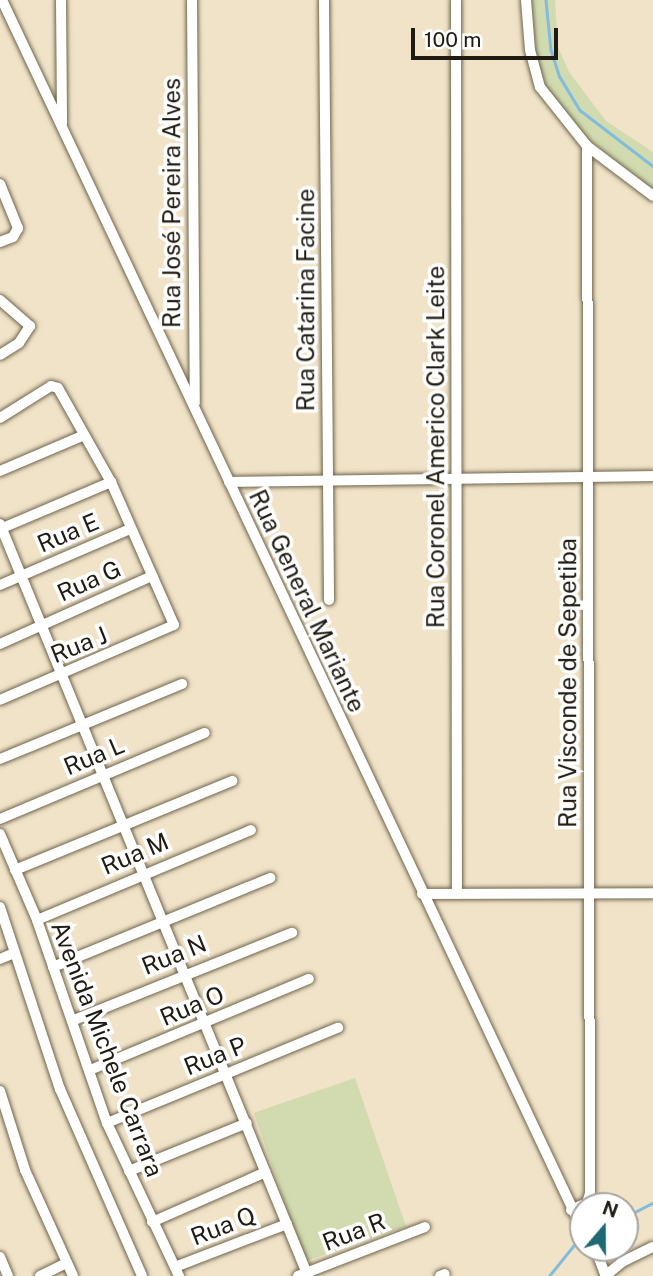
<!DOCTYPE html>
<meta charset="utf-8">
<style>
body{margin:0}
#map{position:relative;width:653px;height:1276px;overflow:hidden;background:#f0e3c8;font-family:"Public Sans",sans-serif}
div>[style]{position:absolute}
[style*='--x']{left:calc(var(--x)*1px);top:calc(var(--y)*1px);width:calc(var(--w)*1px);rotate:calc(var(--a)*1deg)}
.green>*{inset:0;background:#d1dbaf;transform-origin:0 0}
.stream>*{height:2.5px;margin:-1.25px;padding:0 1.25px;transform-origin:1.25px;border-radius:1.25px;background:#81bcdd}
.roads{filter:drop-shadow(0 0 2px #70654d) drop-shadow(0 0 2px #70654d)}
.minor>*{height:10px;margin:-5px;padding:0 5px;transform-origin:5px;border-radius:5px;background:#fff}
span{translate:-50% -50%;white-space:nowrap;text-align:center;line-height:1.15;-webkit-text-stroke:7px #fff;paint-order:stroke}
.street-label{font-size:24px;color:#201b12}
.north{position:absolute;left:569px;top:1192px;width:70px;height:70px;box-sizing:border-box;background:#fff;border:2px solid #a6a4a0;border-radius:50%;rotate:20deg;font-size:19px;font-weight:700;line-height:28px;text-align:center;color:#201b12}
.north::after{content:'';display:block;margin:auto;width:24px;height:32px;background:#1d6873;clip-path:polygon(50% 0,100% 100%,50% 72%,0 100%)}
.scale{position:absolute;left:411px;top:28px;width:147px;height:32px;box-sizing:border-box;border:4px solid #201b12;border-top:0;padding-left:9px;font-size:21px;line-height:24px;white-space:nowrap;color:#201b12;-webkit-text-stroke:5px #fff;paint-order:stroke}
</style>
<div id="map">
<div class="green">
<i style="clip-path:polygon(531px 0,555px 0,558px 47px,569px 72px,606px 121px,653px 152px,653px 190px,572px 126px,547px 91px,536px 54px)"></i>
<i style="left:355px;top:1078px;width:157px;height:107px;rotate:71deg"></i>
</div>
<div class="stream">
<i style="--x:546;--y:0;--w:50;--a:84.3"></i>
<i style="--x:551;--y:50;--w:28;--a:72"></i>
<i style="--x:560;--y:77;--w:39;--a:59"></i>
<i style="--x:580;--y:110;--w:92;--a:37.5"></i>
<i style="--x:625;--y:1217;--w:31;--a:-27"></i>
<i style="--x:549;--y:1276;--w:54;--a:-51"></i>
</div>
<div class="roads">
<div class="minor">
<i style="--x:2;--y:0;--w:1361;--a:64.73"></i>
<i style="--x:61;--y:0;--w:123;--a:89.5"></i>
<i style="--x:192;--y:0;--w:403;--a:89.6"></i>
<i style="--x:324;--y:0;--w:600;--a:89.52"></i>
<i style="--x:456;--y:0;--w:894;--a:89.94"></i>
<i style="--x:526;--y:0;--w:50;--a:85.4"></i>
<i style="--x:530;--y:50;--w:38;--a:75"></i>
<i style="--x:540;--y:87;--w:75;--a:51.5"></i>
<i style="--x:587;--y:146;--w:83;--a:37.1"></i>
<i style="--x:0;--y:184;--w:48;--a:67.8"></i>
<i style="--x:18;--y:228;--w:10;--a:119"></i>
<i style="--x:13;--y:237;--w:14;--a:159"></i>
<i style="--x:0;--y:300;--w:40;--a:41"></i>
<i style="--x:30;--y:326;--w:20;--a:123"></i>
<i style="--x:19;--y:343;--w:22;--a:148"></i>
<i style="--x:0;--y:418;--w:60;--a:-32.1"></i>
<i style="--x:51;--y:386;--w:7;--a:16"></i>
<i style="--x:58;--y:388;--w:108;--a:60.6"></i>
<i style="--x:111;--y:482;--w:156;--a:66.2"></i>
<i style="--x:174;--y:625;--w:189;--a:156.7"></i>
<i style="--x:0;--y:471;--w:89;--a:-23.1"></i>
<i style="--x:229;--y:482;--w:424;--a:-0.8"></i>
<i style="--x:0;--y:524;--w:813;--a:67.73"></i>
<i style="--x:0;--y:529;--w:121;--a:-22.9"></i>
<i style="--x:0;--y:585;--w:142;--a:-23.3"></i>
<i style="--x:0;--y:644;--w:167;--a:-24.1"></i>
<i style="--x:0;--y:759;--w:197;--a:-22.4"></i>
<i style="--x:0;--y:819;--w:222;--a:-22.8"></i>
<i style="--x:0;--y:834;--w:94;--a:66.7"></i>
<i style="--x:37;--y:920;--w:215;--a:71"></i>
<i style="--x:107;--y:1123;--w:169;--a:64.8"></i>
<i style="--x:15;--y:870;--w:235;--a:-22.3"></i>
<i style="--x:422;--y:894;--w:231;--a:-0.2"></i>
<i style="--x:0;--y:907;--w:192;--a:71.8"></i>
<i style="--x:60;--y:1089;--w:204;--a:66.3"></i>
<i style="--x:37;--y:920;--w:232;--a:-22.8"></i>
<i style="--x:0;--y:959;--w:15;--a:-23"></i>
<i style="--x:53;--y:967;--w:235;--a:-22.3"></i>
<i style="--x:74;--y:1020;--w:235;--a:-21.8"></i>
<i style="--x:90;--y:1070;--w:237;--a:-22.6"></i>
<i style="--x:0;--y:1091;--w:83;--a:72.4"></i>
<i style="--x:25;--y:1170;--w:116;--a:65.6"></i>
<i style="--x:107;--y:1123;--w:250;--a:-22.4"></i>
<i style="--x:129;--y:1171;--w:127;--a:-22.1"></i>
<i style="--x:571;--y:1210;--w:17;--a:-24"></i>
<i style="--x:587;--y:1203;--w:10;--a:-73"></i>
<i style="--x:590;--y:1193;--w:1047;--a:-90.16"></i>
<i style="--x:152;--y:1222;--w:124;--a:-23.7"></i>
<i style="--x:595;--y:1248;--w:28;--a:69"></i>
<i style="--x:0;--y:1257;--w:21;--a:67"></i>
<i style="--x:175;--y:1267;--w:120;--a:-21"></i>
<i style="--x:40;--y:1276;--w:30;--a:-26"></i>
<i style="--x:298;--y:1276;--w:136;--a:-21.1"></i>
<i style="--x:440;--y:1276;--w:5;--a:-22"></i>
<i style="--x:605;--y:1276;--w:22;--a:-39"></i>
<i style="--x:622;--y:1262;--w:34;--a:-26"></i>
</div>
</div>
<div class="street-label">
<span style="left:172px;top:203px;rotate:-90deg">Rua José Pereira Alves</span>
<span style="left:306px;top:300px;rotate:-90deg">Rua Catarina Facine</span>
<span style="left:436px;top:447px;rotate:-90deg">Rua Coronel Americo Clark Leite</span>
<span style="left:68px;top:533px;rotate:-23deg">Rua E</span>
<span style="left:89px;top:581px;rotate:-24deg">Rua G</span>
<span style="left:307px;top:601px;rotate:65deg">Rua General Mariante</span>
<span style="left:79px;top:645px;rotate:-22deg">Rua J</span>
<span style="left:568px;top:683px;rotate:-90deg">Rua Visconde de Sepetiba</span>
<span style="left:94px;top:756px;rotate:-23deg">Rua L</span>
<span style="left:135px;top:854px;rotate:-23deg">Rua M</span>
<span style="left:174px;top:955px;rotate:-22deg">Rua N</span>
<span style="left:192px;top:1006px;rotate:-23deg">Rua O</span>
<span style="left:107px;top:1049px;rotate:69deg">Avenida Michele Carrara</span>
<span style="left:215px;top:1056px;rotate:-22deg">Rua P</span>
<span style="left:223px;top:1226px;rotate:-21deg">Rua Q</span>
<span style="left:354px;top:1232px;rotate:-21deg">Rua R</span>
</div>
<div class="north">N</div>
<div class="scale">100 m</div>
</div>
